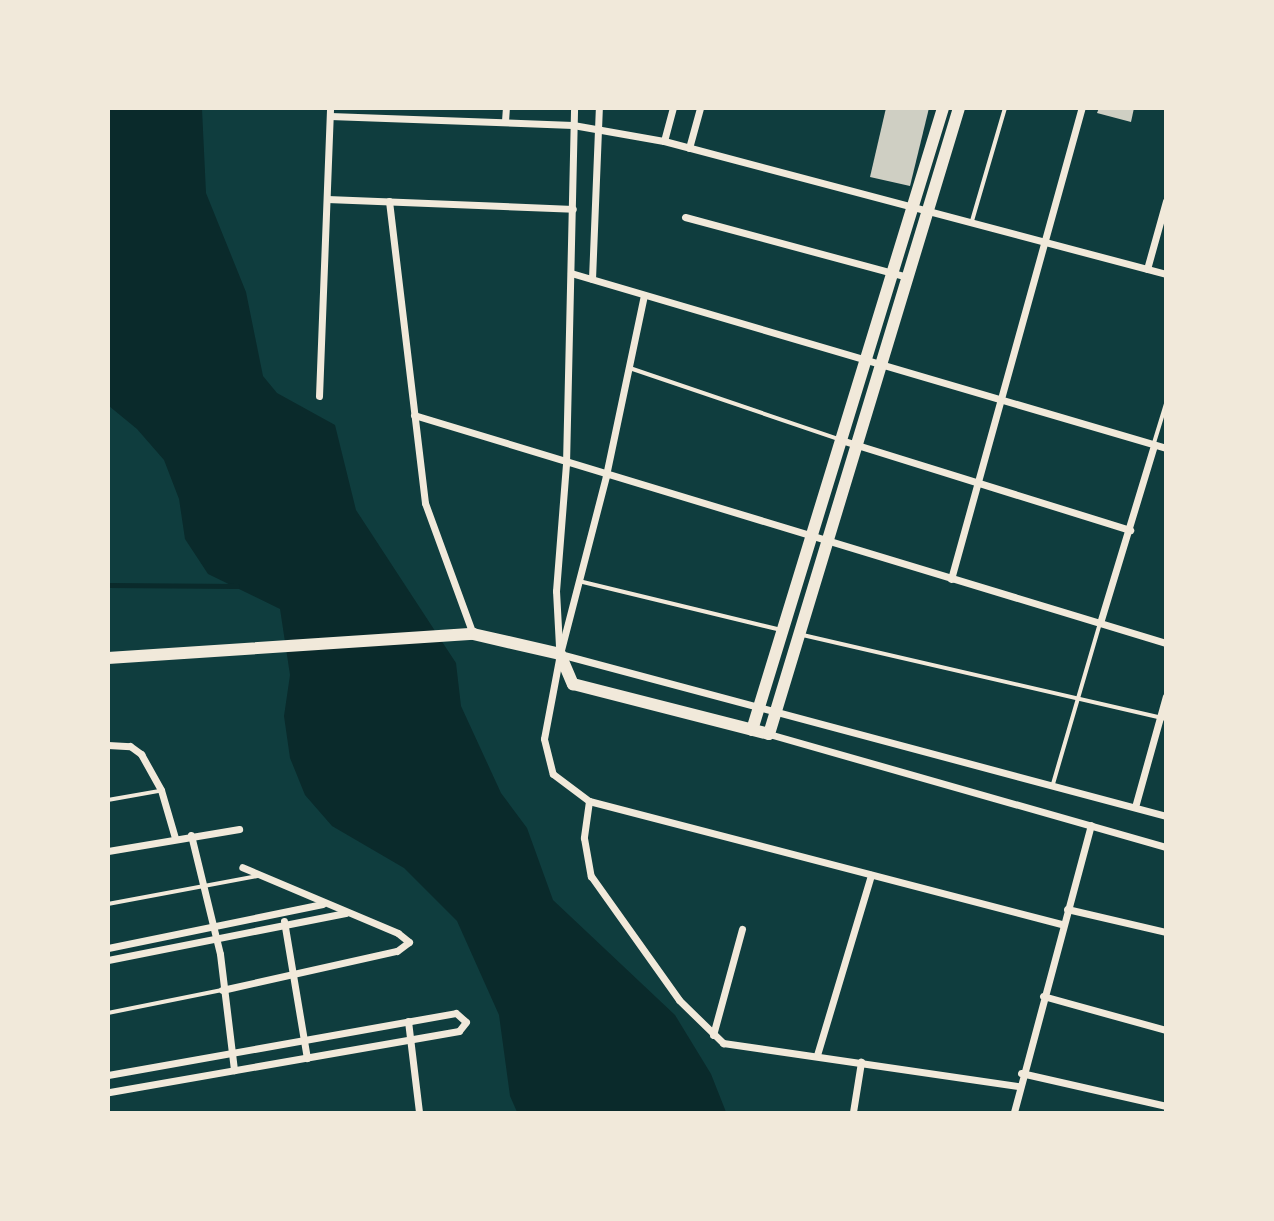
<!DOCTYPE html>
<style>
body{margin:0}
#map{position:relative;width:1274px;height:1221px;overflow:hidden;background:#0f3d3e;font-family:Raleway,sans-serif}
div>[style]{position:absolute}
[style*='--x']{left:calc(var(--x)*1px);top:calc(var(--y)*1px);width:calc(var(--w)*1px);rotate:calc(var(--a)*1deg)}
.water>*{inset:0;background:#0a2a2b}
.stream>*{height:4.5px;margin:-2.25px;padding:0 2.25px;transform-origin:2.25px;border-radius:2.25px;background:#0a2a2b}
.building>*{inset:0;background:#cfcfc3}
.service>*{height:3.5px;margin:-1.75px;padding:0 1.75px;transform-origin:1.75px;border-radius:1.75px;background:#f1e9da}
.minor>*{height:7px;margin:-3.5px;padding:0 3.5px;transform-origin:3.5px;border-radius:3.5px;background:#f1e9da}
.primary>*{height:12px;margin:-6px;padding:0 6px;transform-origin:6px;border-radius:6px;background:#f1e9da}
span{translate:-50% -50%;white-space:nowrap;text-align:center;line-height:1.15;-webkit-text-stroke:5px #f1e9da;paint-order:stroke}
.frame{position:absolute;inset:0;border:110px solid #f1e9da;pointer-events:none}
</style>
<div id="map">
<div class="water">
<i style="clip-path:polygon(108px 109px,202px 109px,206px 193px,246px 292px,263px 376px,277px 393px,335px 425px,356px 510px,456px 663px,461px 706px,501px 793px,527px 828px,553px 900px,675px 1015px,711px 1074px,726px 1112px,517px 1112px,510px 1096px,499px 1015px,457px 921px,404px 868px,332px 826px,305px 795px,290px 758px,284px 716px,290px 675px,280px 609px,208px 574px,185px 539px,179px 499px,164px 460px,137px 429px,109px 406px)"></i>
</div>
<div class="stream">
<i style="--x:108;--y:585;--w:129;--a:0.4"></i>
</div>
<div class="building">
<i style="clip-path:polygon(886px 108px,929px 108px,910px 186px,870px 177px)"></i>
<i style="clip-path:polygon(1099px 108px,1134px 108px,1131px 122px,1097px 113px)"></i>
</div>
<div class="service">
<i style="--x:972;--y:221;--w:118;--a:-73.7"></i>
<i style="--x:630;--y:368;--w:221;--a:18.8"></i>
<i style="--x:1154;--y:443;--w:41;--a:-72.9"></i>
<i style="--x:579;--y:581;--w:208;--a:13.6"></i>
<i style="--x:803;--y:635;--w:373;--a:13"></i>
<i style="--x:1053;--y:784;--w:168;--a:-73.7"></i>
<i style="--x:108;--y:800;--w:52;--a:-10"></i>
<i style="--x:108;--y:904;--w:153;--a:-10.6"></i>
<i style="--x:108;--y:1013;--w:116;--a:-11.4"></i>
</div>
<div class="minor">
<i style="--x:330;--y:116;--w:243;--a:2.1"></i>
<i style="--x:573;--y:125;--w:92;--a:10"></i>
<i style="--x:664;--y:141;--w:519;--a:14.84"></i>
<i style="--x:505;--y:121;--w:13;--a:-86"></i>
<i style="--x:664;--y:141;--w:34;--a:-75"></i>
<i style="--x:689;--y:148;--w:41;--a:-74.6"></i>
<i style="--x:327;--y:199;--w:246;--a:2.3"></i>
<i style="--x:389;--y:201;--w:304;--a:83.2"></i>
<i style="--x:425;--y:503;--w:140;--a:69.9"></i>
<i style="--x:685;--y:217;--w:231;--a:15.1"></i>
<i style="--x:1147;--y:269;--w:71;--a:-74.4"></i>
<i style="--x:571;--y:273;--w:620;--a:16.39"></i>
<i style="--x:592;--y:279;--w:171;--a:-87.7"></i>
<i style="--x:644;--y:295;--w:185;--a:101.9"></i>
<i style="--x:606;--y:476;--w:184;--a:104.5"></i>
<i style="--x:560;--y:654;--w:86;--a:100.7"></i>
<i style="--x:544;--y:739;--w:36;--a:76"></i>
<i style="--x:553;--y:774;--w:45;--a:36.9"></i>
<i style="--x:589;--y:801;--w:489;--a:14.6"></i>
<i style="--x:319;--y:396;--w:288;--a:-87.8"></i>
<i style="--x:414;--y:415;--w:786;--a:16.87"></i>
<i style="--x:841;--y:440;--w:303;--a:17.3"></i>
<i style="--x:951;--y:579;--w:489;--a:-74.5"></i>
<i style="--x:1100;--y:623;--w:186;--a:-73.1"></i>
<i style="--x:559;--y:646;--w:55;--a:-93.1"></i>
<i style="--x:556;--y:591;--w:127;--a:-85.5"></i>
<i style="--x:566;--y:464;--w:356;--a:-88.7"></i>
<i style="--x:560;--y:654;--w:627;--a:14.97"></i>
<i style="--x:769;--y:734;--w:413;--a:15.9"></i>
<i style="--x:108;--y:745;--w:22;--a:3"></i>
<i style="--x:130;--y:746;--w:14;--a:36"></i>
<i style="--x:141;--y:754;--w:41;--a:60.9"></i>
<i style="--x:161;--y:790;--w:50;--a:73.7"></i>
<i style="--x:589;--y:801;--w:37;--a:98"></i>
<i style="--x:584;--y:838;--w:39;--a:80"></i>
<i style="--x:591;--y:876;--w:152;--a:54.6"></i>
<i style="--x:679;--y:1000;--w:62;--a:44.3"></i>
<i style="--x:723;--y:1043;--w:299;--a:8.3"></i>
<i style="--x:1135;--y:807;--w:115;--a:-74.4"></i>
<i style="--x:191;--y:835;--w:122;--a:76.3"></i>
<i style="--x:220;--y:954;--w:117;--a:83.1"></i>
<i style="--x:108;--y:851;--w:133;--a:-9.5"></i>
<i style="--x:1067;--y:909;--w:102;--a:13.1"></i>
<i style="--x:284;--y:921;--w:139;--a:80.5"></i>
<i style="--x:108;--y:948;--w:219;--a:-11.6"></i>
<i style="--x:108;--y:960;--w:242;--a:-11.2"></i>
<i style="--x:222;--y:990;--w:179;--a:-12.6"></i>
<i style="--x:397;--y:951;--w:15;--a:-37"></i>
<i style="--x:409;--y:942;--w:14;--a:-141"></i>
<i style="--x:398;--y:933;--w:169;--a:-157.1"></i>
<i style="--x:1043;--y:996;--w:128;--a:15.5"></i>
<i style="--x:408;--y:1021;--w:92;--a:83.1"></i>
<i style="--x:713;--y:1035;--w:110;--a:-74.7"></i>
<i style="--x:817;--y:1055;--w:188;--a:-73.3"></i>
<i style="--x:1021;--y:1073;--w:149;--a:12.8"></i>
<i style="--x:108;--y:1075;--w:353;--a:-10.1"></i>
<i style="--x:456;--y:1013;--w:13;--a:42"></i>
<i style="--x:466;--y:1022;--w:11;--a:128"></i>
<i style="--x:459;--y:1031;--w:356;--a:170.1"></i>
<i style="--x:853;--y:1112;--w:51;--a:-80.9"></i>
<i style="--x:1014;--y:1112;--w:297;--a:-75"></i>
</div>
<div class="primary">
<i style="--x:108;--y:658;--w:366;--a:-3.8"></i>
<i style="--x:473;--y:634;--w:89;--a:12.9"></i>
<i style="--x:560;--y:654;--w:33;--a:67"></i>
<i style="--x:573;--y:684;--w:202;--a:14.3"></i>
<i style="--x:769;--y:734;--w:654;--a:-73.12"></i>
<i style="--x:752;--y:730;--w:651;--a:-72.93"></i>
</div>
<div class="frame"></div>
</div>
